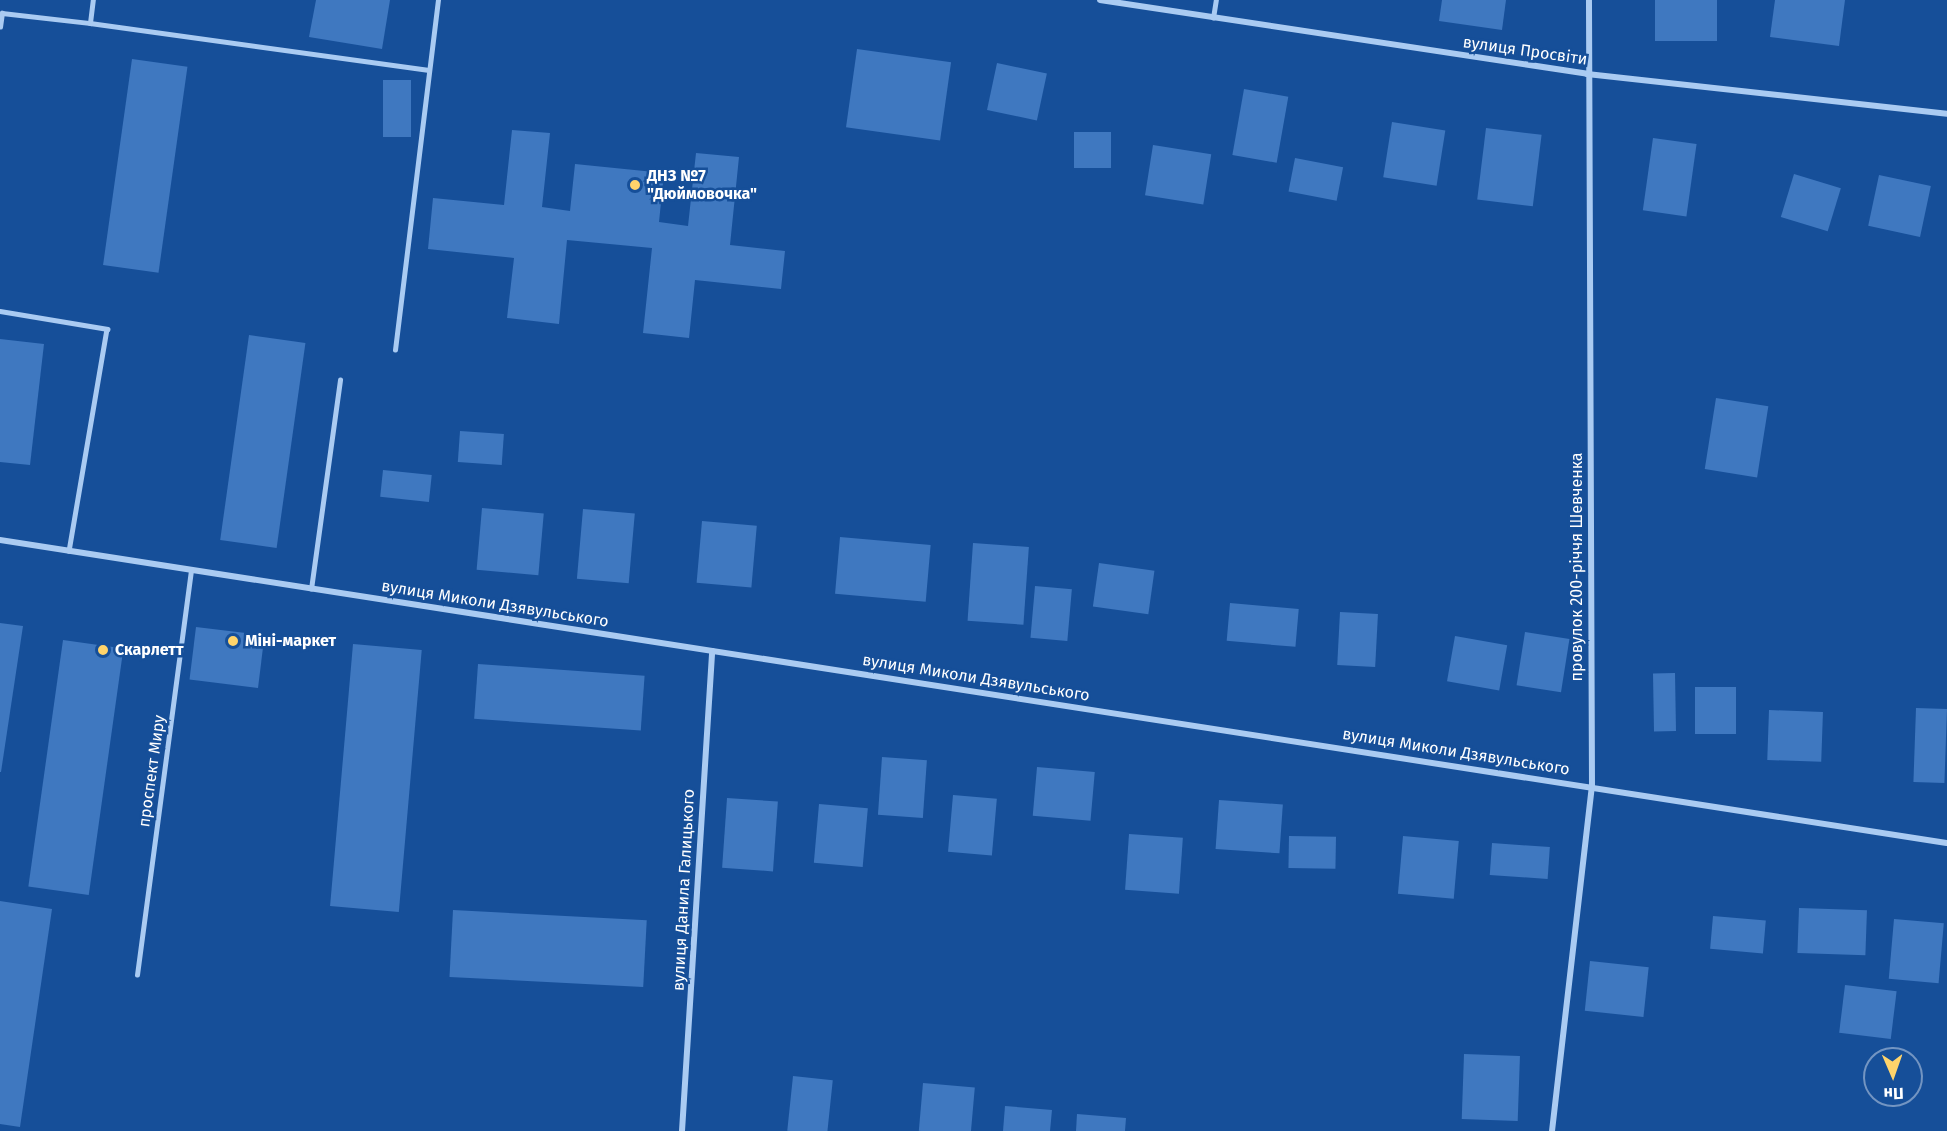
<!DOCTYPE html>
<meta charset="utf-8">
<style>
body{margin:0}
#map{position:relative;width:1947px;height:1131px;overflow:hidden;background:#164f99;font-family:"Fira Sans",sans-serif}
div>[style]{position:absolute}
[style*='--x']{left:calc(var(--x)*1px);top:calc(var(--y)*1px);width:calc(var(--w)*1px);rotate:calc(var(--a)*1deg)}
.building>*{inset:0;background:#3f78c0;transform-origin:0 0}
.service>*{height:4.5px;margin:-2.25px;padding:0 2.25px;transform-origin:2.25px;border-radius:2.25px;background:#aacbf2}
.minor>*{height:6px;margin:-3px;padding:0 3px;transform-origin:3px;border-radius:3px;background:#aacbf2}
.dots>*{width:16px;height:16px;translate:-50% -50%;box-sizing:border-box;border:3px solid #164f99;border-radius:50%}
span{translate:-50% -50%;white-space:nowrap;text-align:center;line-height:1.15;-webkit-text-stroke:5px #164f99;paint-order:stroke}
.street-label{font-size:16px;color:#fff}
.poi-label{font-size:16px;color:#fff;font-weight:700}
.left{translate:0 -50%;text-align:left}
.north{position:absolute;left:1863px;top:1047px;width:60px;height:60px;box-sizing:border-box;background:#164f99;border:2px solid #7395c2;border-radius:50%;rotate:178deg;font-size:16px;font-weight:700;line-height:24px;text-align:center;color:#fff}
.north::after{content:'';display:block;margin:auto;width:21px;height:27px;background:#ffd46b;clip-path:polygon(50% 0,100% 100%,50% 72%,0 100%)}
</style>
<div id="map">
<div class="building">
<i style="clip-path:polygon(316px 0,390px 0,382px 49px,309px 37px)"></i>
<i style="clip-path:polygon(1442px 0,1506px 0,1502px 30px,1439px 21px)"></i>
<i style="left:1655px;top:0;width:62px;height:41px"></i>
<i style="clip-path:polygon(1775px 0,1845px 0,1839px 46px,1770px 37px)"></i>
<i style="left:857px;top:49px;width:95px;height:79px;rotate:8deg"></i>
<i style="left:132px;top:59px;width:56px;height:208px;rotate:8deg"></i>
<i style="left:997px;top:63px;width:51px;height:48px;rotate:12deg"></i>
<i style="left:383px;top:80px;width:28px;height:57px"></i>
<i style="left:1244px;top:89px;width:45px;height:67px;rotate:10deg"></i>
<i style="left:1392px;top:122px;width:54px;height:56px;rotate:9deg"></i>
<i style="left:1486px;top:128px;width:56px;height:72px;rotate:7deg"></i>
<i style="clip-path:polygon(512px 130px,550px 133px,542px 207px,570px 211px,575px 164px,664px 173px,659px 222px,688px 226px,696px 153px,739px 157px,730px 245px,785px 251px,781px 289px,695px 280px,689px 338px,643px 333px,652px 248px,567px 240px,559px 324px,507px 318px,514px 258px,428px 249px,433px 198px,504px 205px)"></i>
<i style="left:1074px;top:132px;width:37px;height:36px"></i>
<i style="left:1653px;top:138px;width:44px;height:73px;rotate:8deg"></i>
<i style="left:1153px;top:145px;width:59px;height:51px;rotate:9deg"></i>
<i style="left:1295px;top:158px;width:49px;height:34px;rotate:11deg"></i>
<i style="left:1794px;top:174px;width:49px;height:45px;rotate:17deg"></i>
<i style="left:1879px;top:175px;width:53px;height:52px;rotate:12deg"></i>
<i style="left:249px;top:335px;width:57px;height:207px;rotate:8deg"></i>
<i style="clip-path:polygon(0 339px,44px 344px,30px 465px,0 462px)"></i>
<i style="left:1716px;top:398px;width:53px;height:72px;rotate:9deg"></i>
<i style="left:460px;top:431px;width:44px;height:31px;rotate:4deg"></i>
<i style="left:383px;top:470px;width:49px;height:27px;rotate:6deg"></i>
<i style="left:482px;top:508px;width:62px;height:62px;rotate:5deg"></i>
<i style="left:583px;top:509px;width:52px;height:70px;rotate:5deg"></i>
<i style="left:702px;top:521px;width:55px;height:62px;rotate:5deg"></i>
<i style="left:840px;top:537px;width:91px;height:57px;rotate:5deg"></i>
<i style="left:973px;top:543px;width:56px;height:78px;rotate:4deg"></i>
<i style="left:1099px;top:563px;width:56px;height:44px;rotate:8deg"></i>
<i style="left:1035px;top:586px;width:37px;height:52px;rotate:5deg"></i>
<i style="left:1230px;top:603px;width:69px;height:38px;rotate:5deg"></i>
<i style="left:1340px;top:612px;width:38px;height:53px;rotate:3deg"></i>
<i style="clip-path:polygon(0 623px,23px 626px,1px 772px,0 772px)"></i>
<i style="left:196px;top:627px;width:69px;height:53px;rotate:7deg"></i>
<i style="left:1525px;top:632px;width:45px;height:54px;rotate:9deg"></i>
<i style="left:1455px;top:636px;width:53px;height:46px;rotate:10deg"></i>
<i style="left:63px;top:640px;width:61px;height:249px;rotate:8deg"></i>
<i style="left:353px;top:644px;width:69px;height:263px;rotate:5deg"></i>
<i style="left:478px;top:664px;width:167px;height:55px;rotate:4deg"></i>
<i style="left:1675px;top:673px;width:58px;height:22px;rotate:89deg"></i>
<i style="left:1695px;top:687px;width:41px;height:47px"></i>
<i style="left:1916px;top:708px;width:31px;height:74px;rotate:2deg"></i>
<i style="left:1769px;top:710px;width:54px;height:50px;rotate:2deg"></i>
<i style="left:882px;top:757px;width:45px;height:58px;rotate:4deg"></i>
<i style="left:1037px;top:767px;width:58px;height:49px;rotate:5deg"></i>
<i style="left:953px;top:795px;width:44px;height:57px;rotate:5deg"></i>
<i style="left:727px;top:798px;width:51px;height:70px;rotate:4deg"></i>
<i style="left:1219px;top:800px;width:64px;height:49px;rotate:4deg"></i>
<i style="left:819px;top:804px;width:49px;height:59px;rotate:5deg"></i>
<i style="left:1129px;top:834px;width:54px;height:56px;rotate:4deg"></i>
<i style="left:1289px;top:836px;width:47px;height:32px;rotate:1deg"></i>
<i style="left:1403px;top:836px;width:56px;height:58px;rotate:5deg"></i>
<i style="left:1492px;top:843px;width:58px;height:32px;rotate:4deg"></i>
<i style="clip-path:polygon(0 901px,52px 909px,20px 1127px,0 1124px)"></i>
<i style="left:1799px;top:908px;width:68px;height:45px;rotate:2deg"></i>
<i style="left:453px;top:910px;width:194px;height:67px;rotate:3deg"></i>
<i style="left:1713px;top:916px;width:53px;height:33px;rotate:5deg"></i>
<i style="left:1894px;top:919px;width:50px;height:60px;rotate:5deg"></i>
<i style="left:1590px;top:961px;width:59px;height:50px;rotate:6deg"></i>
<i style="left:1845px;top:985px;width:52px;height:48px;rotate:7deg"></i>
<i style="left:1464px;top:1054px;width:56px;height:65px;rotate:2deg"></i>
<i style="left:793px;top:1076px;width:40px;height:55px;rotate:6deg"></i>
<i style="left:923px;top:1083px;width:52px;height:48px;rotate:5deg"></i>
<i style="clip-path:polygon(1005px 1106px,1052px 1110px,1050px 1131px,1003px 1131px)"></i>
<i style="clip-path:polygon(1077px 1114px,1126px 1118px,1125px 1131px,1076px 1131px)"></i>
</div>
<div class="service">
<i style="--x:1213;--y:18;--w:18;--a:-81"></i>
<i style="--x:90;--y:23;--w:342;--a:7.9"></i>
<i style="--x:0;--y:27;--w:14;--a:-82"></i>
<i style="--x:2;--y:13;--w:89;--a:6.5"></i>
<i style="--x:90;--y:23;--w:23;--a:-83"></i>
<i style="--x:0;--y:311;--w:109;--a:9.5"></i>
<i style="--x:107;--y:329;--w:225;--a:99.7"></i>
<i style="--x:395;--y:350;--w:353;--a:-83"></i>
<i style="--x:311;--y:589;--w:211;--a:-82.1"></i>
<i style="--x:137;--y:975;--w:409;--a:-82.4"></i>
</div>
<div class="minor">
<i style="--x:1100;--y:0;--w:493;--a:8.6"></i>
<i style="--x:1587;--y:74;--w:362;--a:6.3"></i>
<i style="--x:0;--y:540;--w:1970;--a:8.85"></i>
<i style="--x:682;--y:1131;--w:481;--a:-86.4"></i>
<i style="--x:1552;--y:1131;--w:346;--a:-83.4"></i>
<i style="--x:1592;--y:787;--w:787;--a:-90.22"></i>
</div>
<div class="dots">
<i style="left:635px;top:185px;background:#ffd46b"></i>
<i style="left:233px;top:641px;background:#ffd46b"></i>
<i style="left:103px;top:650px;background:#ffd46b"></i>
</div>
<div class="street-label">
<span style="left:1525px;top:51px;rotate:8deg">вулиця Просвіти</span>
<span style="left:1577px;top:567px;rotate:-90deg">провулок 200-річчя Шевченка</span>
<span style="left:495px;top:604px;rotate:9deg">вулиця Миколи Дзявульського</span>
<span style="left:976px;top:678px;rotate:9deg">вулиця Миколи Дзявульського</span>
<span style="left:1456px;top:752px;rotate:9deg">вулиця Миколи Дзявульського</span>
<span style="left:152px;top:771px;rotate:-82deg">проспект Миру</span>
<span style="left:684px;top:890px;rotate:-87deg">вулиця Данила Галицького</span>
</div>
<div class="poi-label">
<span class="left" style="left:647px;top:185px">ДНЗ №7<br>"Дюймовочка"</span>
<span class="left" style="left:245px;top:641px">Міні-маркет</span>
<span class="left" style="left:115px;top:650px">Скарлетт</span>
</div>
<div class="north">Пн</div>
</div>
